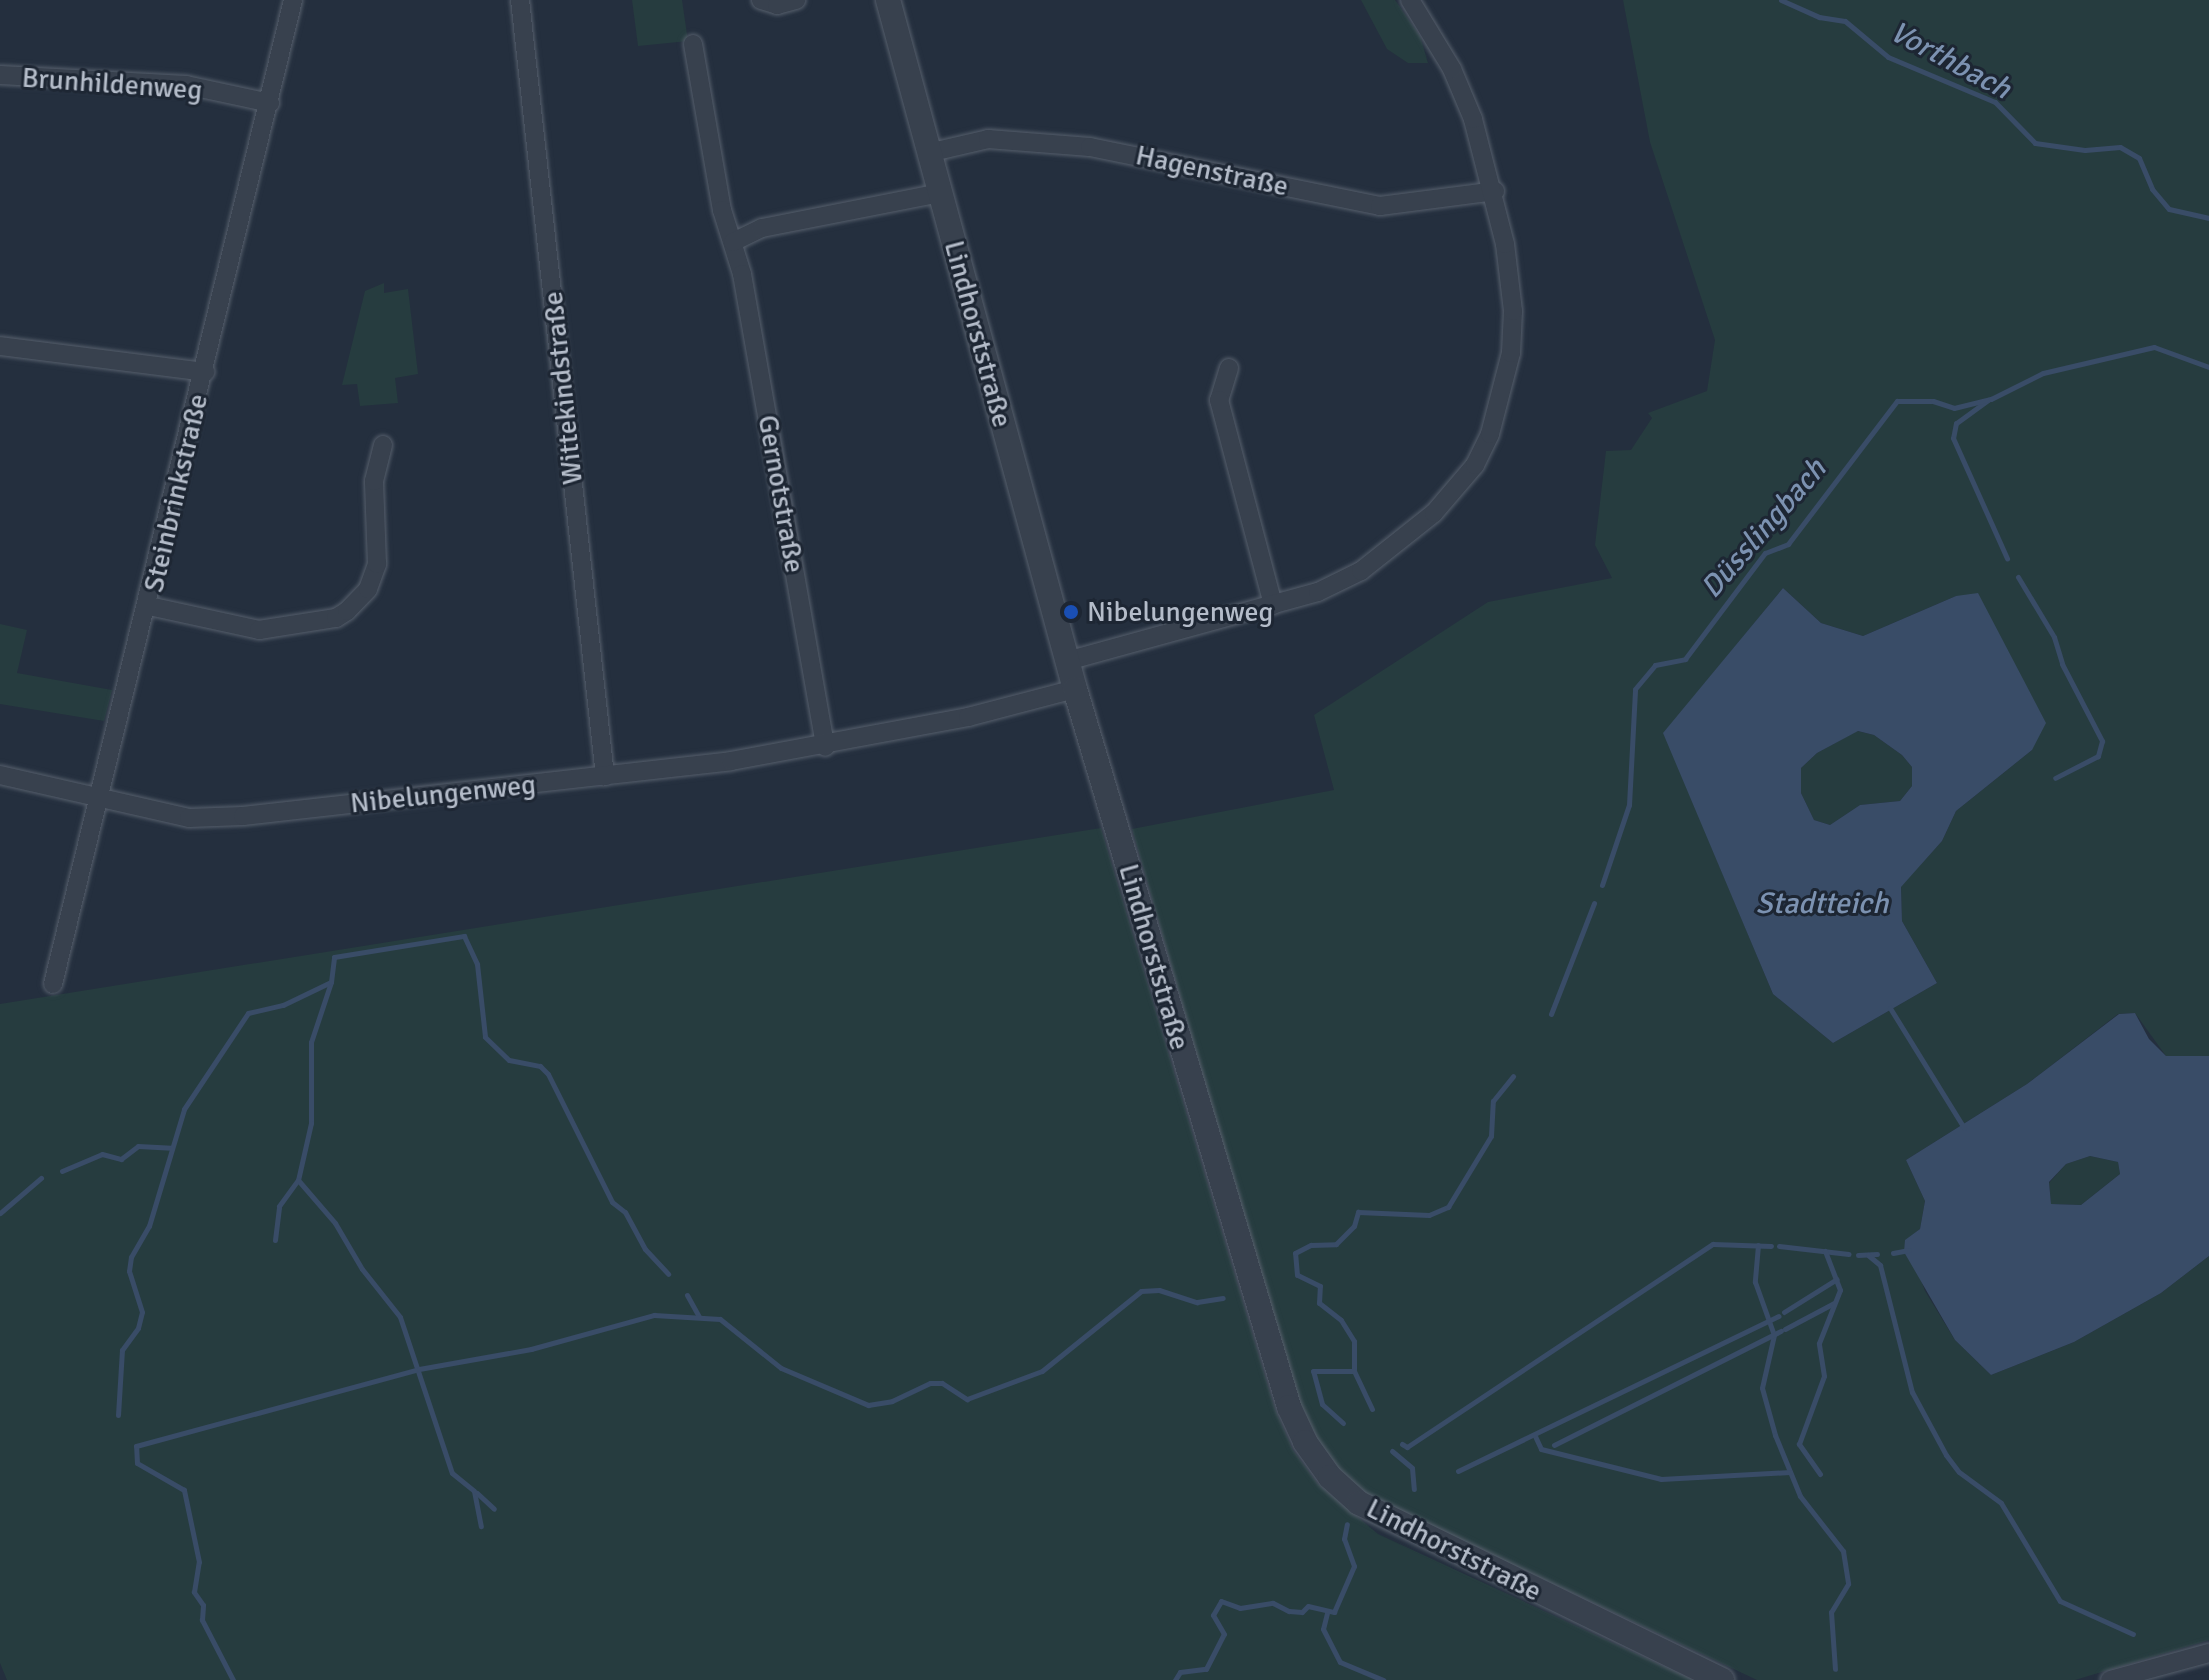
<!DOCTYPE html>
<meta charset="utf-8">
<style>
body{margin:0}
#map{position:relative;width:2209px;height:1680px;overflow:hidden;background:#242f3e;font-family:Signika,sans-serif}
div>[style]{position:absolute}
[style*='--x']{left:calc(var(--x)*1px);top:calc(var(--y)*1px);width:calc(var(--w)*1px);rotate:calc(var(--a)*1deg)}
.green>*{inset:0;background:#263c3f}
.water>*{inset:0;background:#394c67}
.stream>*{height:5px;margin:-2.5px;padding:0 2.5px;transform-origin:2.5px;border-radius:2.5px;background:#394c67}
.roads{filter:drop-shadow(0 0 2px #565f6c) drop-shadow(0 0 2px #565f6c)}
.minor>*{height:18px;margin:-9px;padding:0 9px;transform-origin:9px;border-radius:9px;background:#38414e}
.tertiary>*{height:24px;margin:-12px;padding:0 12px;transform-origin:12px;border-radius:12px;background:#38414e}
.dots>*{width:22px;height:22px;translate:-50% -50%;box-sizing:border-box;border:4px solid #1d2633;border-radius:50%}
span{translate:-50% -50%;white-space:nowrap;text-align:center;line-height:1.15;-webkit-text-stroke:6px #1d2633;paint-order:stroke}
.street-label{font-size:28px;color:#b4bcc9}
.poi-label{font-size:28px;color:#b4bcc9}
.left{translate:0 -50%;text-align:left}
.water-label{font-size:30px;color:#7c92b1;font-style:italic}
</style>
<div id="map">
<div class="green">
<i style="clip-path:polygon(632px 0,682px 0,688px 41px,638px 46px)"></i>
<i style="clip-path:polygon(1361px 0,1395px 0,1420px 36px,1428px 63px,1408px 63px,1387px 49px)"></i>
<i style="clip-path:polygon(evenodd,1623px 0,2209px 0,2209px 1056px,2166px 1056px,2135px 1013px,2118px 1014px,2027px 1084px,1906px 1160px,1925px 1201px,1920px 1229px,1906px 1240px,1925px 1291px,1955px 1340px,1991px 1375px,2074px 1342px,2161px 1293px,2209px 1256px,2209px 1640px,2075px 1680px,1757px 1680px,1363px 1494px,1334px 1471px,1297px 1404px,1132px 829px,1334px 790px,1314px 715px,1488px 602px,1612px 578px,1595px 545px,1606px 451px,1631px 450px,1652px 418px,1648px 413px,1707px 391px,1715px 340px,1650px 142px,1623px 0,1783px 588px,1821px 623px,1863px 636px,1956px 596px,2032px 750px,1956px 811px,1942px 841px,1901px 886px,1902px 921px,1937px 983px,1833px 1043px,1773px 994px,1664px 733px,1783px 588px)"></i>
<i style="clip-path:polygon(384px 283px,384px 293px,408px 289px,418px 374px,395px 378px,398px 403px,360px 406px,357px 384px,342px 385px,365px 291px)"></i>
<i style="clip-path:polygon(0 624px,27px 630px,17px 673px,112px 690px,104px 721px,0 704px)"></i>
<i style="clip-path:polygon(1857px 731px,1874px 735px,1902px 755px,1912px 767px,1912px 786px,1900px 801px,1860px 805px,1830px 825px,1814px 820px,1801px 793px,1801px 768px,1817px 753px)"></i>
<i style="clip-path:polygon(1101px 828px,1275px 1409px,1293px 1450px,1318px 1484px,1378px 1534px,1693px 1680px,7px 1680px,0 1663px,0 1004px)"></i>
<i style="clip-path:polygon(2090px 1156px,2118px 1162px,2120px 1174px,2081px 1205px,2051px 1204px,2049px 1183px,2066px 1164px)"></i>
</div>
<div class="water">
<i style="clip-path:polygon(evenodd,1783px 588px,1821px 623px,1863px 636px,1956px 596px,1978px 593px,2046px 723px,2032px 750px,1956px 811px,1942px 841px,1901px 887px,1902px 921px,1937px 983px,1833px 1043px,1773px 994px,1663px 733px,1783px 588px,1858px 731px,1874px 735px,1902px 755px,1912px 767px,1912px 786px,1900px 801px,1860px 805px,1830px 825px,1814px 820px,1801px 793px,1801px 768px,1817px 753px,1858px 731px)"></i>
<i style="clip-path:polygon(evenodd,2135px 1013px,2149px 1039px,2166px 1056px,2209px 1056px,2209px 1256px,2161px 1293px,2074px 1342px,1991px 1375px,1955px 1340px,1904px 1252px,1905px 1240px,1920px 1229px,1925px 1201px,1906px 1160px,2027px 1084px,2119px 1014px,2135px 1013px,2090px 1156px,2118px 1162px,2120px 1174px,2081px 1205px,2051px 1204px,2049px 1182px,2066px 1164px,2090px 1156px)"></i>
</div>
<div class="stream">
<i style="--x:1781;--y:0;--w:42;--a:24.1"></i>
<i style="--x:1819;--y:17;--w:26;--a:9"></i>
<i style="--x:1845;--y:21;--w:56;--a:39.9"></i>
<i style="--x:1888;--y:57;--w:116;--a:22.8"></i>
<i style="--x:1995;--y:102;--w:57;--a:45.7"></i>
<i style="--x:2035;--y:143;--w:50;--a:8"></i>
<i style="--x:2085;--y:150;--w:35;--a:-5"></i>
<i style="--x:2120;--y:147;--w:22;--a:30"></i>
<i style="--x:2139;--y:158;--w:34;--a:67"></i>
<i style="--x:2152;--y:189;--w:26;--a:50"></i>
<i style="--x:2169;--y:209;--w:41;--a:12.7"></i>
<i style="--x:1988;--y:400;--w:39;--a:144"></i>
<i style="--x:1956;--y:423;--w:15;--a:101"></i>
<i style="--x:1953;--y:438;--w:132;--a:65.8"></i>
<i style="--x:2018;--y:577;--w:70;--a:59"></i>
<i style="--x:2054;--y:637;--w:28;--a:73"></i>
<i style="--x:2062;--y:664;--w:87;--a:62.5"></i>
<i style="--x:2102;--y:741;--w:16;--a:105"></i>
<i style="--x:2098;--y:756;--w:48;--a:152.9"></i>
<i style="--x:1602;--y:885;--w:84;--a:-71.4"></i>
<i style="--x:1629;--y:805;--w:116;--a:-87"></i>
<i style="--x:1635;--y:689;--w:31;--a:-50"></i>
<i style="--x:1655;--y:665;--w:31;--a:-11"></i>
<i style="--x:1685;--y:659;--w:133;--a:-53"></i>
<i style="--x:1765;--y:553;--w:25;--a:-21"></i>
<i style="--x:1788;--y:544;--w:180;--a:-52.7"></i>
<i style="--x:1897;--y:401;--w:36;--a:0"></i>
<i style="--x:1933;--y:401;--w:22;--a:18"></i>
<i style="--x:1954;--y:408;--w:38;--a:-14"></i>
<i style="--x:1991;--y:399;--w:58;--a:-26.6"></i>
<i style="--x:2043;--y:373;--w:114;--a:-13.2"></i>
<i style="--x:2154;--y:347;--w:59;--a:20"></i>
<i style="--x:331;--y:982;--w:63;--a:108.4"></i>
<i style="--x:311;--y:1042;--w:81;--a:90"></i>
<i style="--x:311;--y:1123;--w:58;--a:102.8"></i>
<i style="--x:298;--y:1180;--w:57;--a:49.3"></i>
<i style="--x:335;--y:1223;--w:53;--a:59.6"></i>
<i style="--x:362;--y:1269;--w:61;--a:51.6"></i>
<i style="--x:400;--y:1317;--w:164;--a:71.6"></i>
<i style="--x:452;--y:1473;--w:28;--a:39"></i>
<i style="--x:474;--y:1491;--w:36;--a:79"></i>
<i style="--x:1890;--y:1008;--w:141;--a:58.3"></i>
<i style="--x:1551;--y:1014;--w:119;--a:-68.8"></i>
<i style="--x:62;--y:1171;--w:43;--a:-23"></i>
<i style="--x:102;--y:1154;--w:20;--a:15"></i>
<i style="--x:121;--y:1159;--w:21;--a:-37"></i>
<i style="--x:138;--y:1146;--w:33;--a:3"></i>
<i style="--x:0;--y:1213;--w:54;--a:-40.5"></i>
<i style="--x:275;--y:1240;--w:34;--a:-83"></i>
<i style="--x:279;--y:1206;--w:32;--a:-54"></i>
<i style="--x:1758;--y:1245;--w:37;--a:95"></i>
<i style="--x:1755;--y:1282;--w:56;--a:70.3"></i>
<i style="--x:1774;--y:1335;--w:54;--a:102.8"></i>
<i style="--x:1762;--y:1388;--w:49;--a:74.5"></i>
<i style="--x:1775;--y:1435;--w:66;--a:67.7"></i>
<i style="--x:1800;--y:1496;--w:70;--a:52"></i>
<i style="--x:1843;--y:1551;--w:33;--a:81"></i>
<i style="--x:1848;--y:1584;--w:33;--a:121"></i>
<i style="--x:1831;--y:1612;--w:57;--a:86"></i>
<i style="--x:1779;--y:1246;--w:70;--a:6.5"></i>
<i style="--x:1893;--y:1253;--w:16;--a:-11"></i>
<i style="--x:1858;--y:1255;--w:19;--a:-3"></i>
<i style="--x:1868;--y:1255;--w:16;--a:40"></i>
<i style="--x:1880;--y:1265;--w:131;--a:75.9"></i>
<i style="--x:1912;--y:1392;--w:72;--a:61.6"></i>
<i style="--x:1946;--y:1455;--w:21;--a:53"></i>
<i style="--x:1959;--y:1472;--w:52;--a:36.4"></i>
<i style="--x:2001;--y:1503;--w:114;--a:59"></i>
<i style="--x:2060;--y:1601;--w:80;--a:24.3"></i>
<i style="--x:687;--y:1295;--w:25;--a:61"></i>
<i style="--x:1784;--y:1312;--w:62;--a:-31.9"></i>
<i style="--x:1785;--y:1329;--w:55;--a:-28"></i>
<i style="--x:1372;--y:1409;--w:42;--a:-115.3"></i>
<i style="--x:1354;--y:1371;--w:30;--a:-90"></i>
<i style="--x:1354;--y:1341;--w:25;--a:-122"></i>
<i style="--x:1341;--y:1320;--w:28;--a:-142"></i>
<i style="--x:1319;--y:1303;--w:17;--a:-87"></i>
<i style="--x:1320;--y:1286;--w:25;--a:-154"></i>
<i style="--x:1297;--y:1275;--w:22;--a:-95"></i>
<i style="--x:1295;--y:1253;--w:18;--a:-27"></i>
<i style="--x:1311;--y:1245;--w:25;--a:-2"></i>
<i style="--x:1336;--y:1244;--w:25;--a:-45"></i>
<i style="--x:1354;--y:1226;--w:15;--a:-74"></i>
<i style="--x:1358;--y:1212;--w:71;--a:2.4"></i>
<i style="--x:1429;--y:1215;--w:21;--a:-23"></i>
<i style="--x:1448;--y:1207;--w:83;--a:-58.8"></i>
<i style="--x:1491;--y:1136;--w:35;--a:-87"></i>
<i style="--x:1493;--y:1101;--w:32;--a:-51"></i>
<i style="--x:118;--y:1415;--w:65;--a:-86.5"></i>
<i style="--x:122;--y:1350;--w:27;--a:-54"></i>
<i style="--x:138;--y:1328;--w:16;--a:-76"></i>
<i style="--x:142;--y:1312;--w:43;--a:-107.6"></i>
<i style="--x:129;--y:1271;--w:14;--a:-82"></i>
<i style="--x:131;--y:1257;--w:36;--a:-60"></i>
<i style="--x:149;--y:1226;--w:122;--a:-73.3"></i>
<i style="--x:184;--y:1109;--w:115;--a:-56.3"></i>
<i style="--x:248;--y:1013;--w:36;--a:-13"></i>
<i style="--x:283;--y:1005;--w:53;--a:-25.6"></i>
<i style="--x:331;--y:982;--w:25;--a:-83"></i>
<i style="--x:334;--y:957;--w:132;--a:-9.2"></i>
<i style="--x:464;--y:936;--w:31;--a:65"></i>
<i style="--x:477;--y:964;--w:73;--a:83.7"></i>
<i style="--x:485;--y:1037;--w:33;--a:44"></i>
<i style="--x:509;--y:1060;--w:32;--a:11"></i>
<i style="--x:540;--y:1066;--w:11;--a:45"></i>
<i style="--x:548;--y:1074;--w:143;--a:63.4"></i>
<i style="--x:612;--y:1202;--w:16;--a:38"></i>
<i style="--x:625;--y:1212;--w:42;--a:61.6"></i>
<i style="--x:645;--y:1249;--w:34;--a:47"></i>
<i style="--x:1343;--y:1423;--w:28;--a:-138"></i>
<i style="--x:1322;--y:1404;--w:34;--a:-105"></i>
<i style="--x:1313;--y:1371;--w:41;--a:0"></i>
<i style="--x:1535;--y:1436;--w:14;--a:65"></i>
<i style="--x:1541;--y:1449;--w:124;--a:14"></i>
<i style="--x:1661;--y:1479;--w:129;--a:-3.1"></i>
<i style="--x:1402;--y:1444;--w:6;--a:31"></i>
<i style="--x:1407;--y:1447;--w:367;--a:-33.6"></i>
<i style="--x:1713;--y:1244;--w:58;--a:2"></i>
<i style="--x:1554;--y:1445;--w:254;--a:-26.7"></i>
<i style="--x:1392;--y:1451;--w:26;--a:40"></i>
<i style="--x:1412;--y:1468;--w:21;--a:85"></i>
<i style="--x:1458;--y:1471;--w:356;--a:-25.8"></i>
<i style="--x:1820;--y:1474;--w:37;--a:-125"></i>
<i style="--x:1799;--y:1444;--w:72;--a:-69.8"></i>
<i style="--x:1824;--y:1376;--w:33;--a:-99"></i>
<i style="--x:1819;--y:1343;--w:57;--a:-68.4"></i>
<i style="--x:1840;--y:1290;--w:42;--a:-111"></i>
<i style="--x:477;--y:1493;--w:23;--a:43"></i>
<i style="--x:1327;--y:1613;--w:16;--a:104"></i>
<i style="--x:1323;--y:1629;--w:37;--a:63"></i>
<i style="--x:1340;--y:1662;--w:47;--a:22.7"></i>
<i style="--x:233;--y:1680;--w:68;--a:-117.3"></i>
<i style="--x:202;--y:1620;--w:15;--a:-86"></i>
<i style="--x:203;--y:1605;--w:16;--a:-125"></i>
<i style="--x:194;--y:1592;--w:30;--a:-81"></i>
<i style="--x:199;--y:1562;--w:74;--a:-101.8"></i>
<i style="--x:184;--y:1490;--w:54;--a:-150.1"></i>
<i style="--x:137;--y:1463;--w:17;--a:-93"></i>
<i style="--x:136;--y:1446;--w:293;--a:-15.2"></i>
<i style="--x:419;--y:1369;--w:114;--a:-10.1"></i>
<i style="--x:531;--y:1349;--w:128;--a:-15.5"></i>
<i style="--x:654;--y:1315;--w:66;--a:3.5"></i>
<i style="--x:720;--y:1319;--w:78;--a:38.8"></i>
<i style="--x:781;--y:1368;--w:95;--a:23"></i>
<i style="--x:868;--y:1405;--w:24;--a:-9"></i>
<i style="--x:892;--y:1401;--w:42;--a:-25.3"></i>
<i style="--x:930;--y:1383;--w:12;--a:0"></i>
<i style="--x:942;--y:1383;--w:30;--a:33"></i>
<i style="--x:967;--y:1399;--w:80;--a:-20.5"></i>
<i style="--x:1042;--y:1371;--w:127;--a:-38.9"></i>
<i style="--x:1141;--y:1291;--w:18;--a:-3"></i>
<i style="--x:1159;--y:1290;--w:40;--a:18"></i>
<i style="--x:1197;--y:1302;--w:26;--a:-9"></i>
<i style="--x:1175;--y:1680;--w:9;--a:-58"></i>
<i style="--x:1180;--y:1672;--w:26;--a:-7"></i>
<i style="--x:1206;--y:1669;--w:39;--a:-63"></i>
<i style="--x:1224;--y:1634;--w:22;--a:-120"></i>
<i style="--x:1213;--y:1615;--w:16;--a:-60"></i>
<i style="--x:1221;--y:1601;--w:20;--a:20"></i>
<i style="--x:1240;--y:1608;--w:33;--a:-9"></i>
<i style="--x:1273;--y:1603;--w:18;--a:27"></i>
<i style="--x:1289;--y:1611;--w:13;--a:4"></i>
<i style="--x:1302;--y:1612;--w:8;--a:-45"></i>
<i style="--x:1308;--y:1606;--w:27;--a:13"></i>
<i style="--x:1334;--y:1612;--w:50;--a:-66.5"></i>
<i style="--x:1354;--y:1566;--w:29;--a:-110"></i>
<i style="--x:1344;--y:1539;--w:15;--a:-79"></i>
</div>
<div class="roads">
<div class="minor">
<i style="--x:520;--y:0;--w:781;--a:83.75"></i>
<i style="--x:761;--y:0;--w:17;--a:17"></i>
<i style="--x:777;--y:5;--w:20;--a:-15"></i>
<i style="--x:693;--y:44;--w:169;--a:80.1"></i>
<i style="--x:722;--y:210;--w:67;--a:72.6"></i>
<i style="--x:742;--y:274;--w:480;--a:80"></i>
<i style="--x:0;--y:75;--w:186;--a:3.1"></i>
<i style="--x:186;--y:85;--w:86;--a:12.1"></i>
<i style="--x:928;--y:153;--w:62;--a:-13.1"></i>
<i style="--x:988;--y:139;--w:102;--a:4.5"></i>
<i style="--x:1090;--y:147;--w:296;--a:11.5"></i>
<i style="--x:1380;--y:206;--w:116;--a:-7.4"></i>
<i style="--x:733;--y:242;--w:32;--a:-26"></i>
<i style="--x:762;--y:228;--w:181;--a:-11.1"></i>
<i style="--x:0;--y:346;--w:207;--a:7.2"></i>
<i style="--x:1229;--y:368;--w:34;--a:107"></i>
<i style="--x:1219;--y:400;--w:212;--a:75.2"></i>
<i style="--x:149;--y:606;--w:113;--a:12.3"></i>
<i style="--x:259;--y:630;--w:78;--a:-8.9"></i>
<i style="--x:336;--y:618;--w:13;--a:-32"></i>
<i style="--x:347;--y:611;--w:30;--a:-46"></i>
<i style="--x:368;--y:589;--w:27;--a:-70"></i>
<i style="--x:377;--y:564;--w:83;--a:-92.1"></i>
<i style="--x:374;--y:481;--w:37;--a:-76"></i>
<i style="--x:1067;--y:661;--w:260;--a:-15.4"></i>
<i style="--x:1318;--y:592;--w:48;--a:-26"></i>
<i style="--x:1361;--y:571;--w:93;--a:-38.5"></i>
<i style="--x:1434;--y:513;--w:63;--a:-49.5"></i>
<i style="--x:1475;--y:465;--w:34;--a:-64"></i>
<i style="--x:1490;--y:434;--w:84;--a:-75.5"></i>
<i style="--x:1511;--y:353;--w:42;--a:-87.3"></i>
<i style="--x:1513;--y:311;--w:67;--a:-96.8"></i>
<i style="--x:1505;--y:244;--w:129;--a:-104.4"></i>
<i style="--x:1473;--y:119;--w:54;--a:-112.8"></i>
<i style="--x:1452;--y:69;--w:81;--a:-121.3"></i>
<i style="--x:0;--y:775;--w:194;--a:12.8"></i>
<i style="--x:189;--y:818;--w:54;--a:-2.1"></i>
<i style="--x:243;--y:816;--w:491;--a:-6.4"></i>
<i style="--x:731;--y:761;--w:241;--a:-10.5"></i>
<i style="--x:968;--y:717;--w:111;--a:-14.7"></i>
<i style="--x:53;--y:984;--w:1013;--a:-76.29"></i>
<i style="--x:2110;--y:1680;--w:103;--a:-15.3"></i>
</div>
<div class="tertiary">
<i style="--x:888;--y:0;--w:714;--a:74.82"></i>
<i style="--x:1075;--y:689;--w:749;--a:73.4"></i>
<i style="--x:1289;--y:1407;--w:38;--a:65"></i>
<i style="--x:1305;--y:1442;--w:43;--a:54.5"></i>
<i style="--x:1330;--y:1477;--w:39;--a:42"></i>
<i style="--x:1359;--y:1503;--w:404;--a:26"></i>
</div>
</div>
<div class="dots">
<i style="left:1071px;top:612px;background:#1a4fb4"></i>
</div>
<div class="street-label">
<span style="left:112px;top:84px;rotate:4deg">Brunhildenweg</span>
<span style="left:1212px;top:171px;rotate:12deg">Hagenstraße</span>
<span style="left:978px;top:334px;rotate:75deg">Lindhorststraße</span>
<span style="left:563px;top:388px;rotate:-96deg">Wittekindstraße</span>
<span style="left:176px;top:493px;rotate:-77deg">Steinbrinkstraße</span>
<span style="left:781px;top:494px;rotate:80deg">Gernotstraße</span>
<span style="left:443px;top:794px;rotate:-6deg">Nibelungenweg</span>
<span style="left:1154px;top:957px;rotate:74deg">Lindhorststraße</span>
<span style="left:1454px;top:1550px;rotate:27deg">Lindhorststraße</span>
</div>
<div class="poi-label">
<span class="left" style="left:1087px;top:612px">Nibelungenweg</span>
</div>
<div class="water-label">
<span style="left:1950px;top:61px;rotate:28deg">Vorthbach</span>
<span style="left:1764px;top:529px;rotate:-49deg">Düsslingbach</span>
<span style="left:1822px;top:904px">Stadtteich</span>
</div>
</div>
